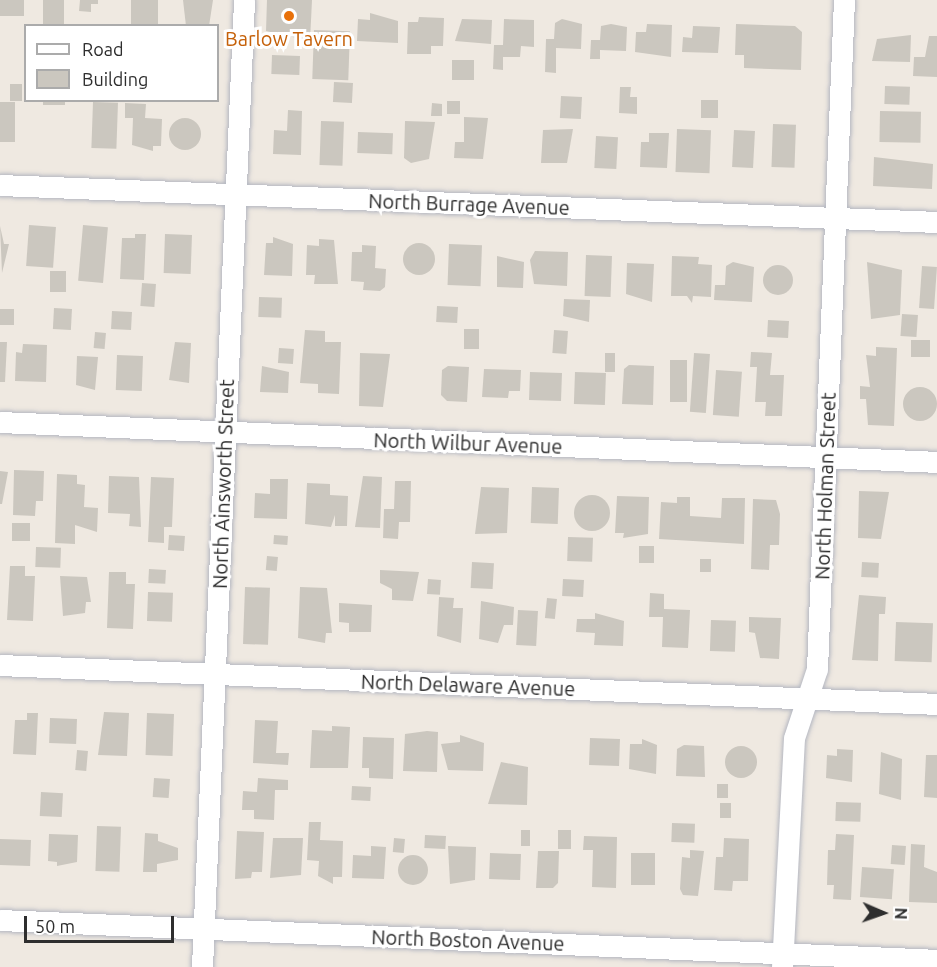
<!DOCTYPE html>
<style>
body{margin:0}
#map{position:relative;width:937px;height:967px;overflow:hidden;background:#efe9e1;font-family:Ubuntu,sans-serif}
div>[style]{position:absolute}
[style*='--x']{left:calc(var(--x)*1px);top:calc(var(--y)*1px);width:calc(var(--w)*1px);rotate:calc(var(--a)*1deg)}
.building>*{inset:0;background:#cbc7bf;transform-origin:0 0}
.round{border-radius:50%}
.roads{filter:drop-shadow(0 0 2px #b4b7c1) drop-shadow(0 0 2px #b4b7c1)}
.minor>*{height:21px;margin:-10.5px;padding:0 10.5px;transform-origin:10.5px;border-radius:10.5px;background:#fff}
.dots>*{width:16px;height:16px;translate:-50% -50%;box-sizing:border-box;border:3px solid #fff;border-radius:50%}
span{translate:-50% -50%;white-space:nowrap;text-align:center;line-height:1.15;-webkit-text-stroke:6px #fff;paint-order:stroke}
.food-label{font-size:20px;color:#c56008}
.street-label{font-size:20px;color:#2e2e2e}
.legend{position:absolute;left:24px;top:24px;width:195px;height:78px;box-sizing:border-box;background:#fff;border:2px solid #ababab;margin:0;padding:8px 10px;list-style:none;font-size:18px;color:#2e2e2e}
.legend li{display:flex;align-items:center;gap:12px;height:30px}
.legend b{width:30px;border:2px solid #ababab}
.north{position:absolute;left:853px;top:883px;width:60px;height:60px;-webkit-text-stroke:4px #fff;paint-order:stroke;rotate:92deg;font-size:16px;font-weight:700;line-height:24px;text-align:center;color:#2e2e2e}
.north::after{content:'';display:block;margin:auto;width:21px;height:27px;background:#2e2e2e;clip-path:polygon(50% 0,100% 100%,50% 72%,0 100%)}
.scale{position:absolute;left:24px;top:916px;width:150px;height:27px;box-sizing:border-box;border:3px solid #2e2e2e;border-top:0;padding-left:8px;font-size:18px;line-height:21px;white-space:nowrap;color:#2e2e2e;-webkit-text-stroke:4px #fff;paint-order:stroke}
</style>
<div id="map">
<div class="building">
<i style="left:0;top:0;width:24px;height:16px"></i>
<i style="left:43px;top:0;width:21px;height:26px"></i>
<i style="clip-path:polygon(80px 0,98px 0,98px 4px,91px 4px,91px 12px,79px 11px)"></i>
<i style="left:131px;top:0;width:27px;height:24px"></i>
<i style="clip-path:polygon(183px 0,213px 0,209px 26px,186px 26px)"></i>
<i style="clip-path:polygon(267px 0,312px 0,310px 41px,266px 31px)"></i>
<i style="clip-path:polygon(370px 13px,398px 21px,398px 43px,357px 41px,358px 19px,370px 20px)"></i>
<i style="clip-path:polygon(419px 17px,444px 18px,443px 46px,431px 46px,431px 54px,407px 54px,408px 22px,418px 22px)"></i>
<i style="clip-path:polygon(462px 19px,492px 20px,491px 44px,455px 41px)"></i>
<i style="clip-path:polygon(504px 19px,534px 20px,534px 47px,521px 46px,520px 57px,503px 57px,503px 70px,493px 69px,494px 45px,503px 45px)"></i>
<i style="clip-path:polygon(562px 19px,582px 24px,581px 49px,556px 48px,556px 73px,545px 72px,546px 39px,554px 39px,555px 23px)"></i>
<i style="clip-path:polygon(611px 24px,627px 27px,626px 51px,600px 50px,600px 59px,590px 59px,591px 40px,600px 40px,601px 26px)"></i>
<i style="clip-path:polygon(647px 24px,672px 25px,671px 57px,635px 52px,636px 32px,646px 32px)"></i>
<i style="clip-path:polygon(736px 24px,795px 26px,802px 32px,801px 70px,744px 68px,744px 55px,735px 55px)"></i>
<i style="clip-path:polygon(693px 26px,720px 27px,718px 53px,682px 52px,683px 37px,692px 38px)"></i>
<i style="left:314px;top:30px;width:36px;height:49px;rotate:2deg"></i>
<i style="clip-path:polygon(911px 35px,910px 62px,872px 61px,877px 39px)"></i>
<i style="clip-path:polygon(929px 36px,937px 36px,937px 77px,913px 76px,914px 57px,925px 57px)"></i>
<i style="left:272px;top:55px;width:28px;height:19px;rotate:2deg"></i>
<i style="left:452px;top:60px;width:22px;height:20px"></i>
<i style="left:334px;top:82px;width:19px;height:20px;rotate:3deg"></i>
<i style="left:10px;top:84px;width:12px;height:17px"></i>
<i style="left:885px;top:86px;width:25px;height:18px;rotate:2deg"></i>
<i style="clip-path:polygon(620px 87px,631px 87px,630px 97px,637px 97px,637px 114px,619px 113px)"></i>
<i style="left:561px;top:96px;width:21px;height:22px;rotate:3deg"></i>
<i style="left:43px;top:100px;width:22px;height:5px"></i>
<i style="left:701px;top:100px;width:17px;height:18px"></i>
<i style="left:447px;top:101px;width:13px;height:13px"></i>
<i style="left:0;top:102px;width:15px;height:40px"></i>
<i style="left:93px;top:102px;width:25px;height:46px;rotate:2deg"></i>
<i style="clip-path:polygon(125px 103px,146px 104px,145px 118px,162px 119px,161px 146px,153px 146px,153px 151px,132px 145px,133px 118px,125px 118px)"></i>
<i style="clip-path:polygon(432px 103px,442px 104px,442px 116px,431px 116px)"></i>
<i style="clip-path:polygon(288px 110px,302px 111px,301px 155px,273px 154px,274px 130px,287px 131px)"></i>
<i style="left:880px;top:111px;width:41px;height:31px;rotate:1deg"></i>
<i style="clip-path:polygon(464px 117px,488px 118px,483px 159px,454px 158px,455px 142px,464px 142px)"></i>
<i class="round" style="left:169px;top:118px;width:32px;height:32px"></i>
<i style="left:321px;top:121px;width:23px;height:44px;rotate:2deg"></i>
<i style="clip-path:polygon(405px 121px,435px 122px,429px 159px,411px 163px,404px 158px)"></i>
<i style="left:773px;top:124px;width:23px;height:43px;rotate:2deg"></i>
<i style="clip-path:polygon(573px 129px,567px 163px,541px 163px,543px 130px)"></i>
<i style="left:677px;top:129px;width:34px;height:43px;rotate:2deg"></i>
<i style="left:734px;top:130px;width:21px;height:37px;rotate:3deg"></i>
<i style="left:358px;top:132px;width:35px;height:21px;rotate:2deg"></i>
<i style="clip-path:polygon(649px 133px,669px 133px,667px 168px,640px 167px,641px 142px,649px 142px)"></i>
<i style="left:596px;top:136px;width:22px;height:32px;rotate:3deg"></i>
<i style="clip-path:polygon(874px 157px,933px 164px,932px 189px,873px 186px)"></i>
<i style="left:29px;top:225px;width:27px;height:41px;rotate:4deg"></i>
<i style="left:83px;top:225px;width:25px;height:56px;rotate:5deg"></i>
<i style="clip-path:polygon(0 226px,4px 244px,9px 244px,2px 273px)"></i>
<i style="clip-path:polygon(135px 234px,146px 234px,144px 280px,120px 279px,122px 238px,135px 238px)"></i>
<i style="left:165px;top:234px;width:27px;height:39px;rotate:2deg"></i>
<i style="clip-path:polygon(273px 237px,293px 244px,292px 276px,264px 275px,266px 243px,273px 243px)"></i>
<i style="clip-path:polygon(319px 239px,334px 240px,338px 284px,314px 284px,315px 275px,306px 275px,307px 245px,319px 246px)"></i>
<i class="round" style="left:403px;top:243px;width:32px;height:32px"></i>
<i style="left:449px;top:244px;width:33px;height:41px;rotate:2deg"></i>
<i style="clip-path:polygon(362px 245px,376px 246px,375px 268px,386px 269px,385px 287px,380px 291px,363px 290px,364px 282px,351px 281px,352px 252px,362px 252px)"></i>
<i style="clip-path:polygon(535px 251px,568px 252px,567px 286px,534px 284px,530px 260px)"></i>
<i style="left:586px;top:255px;width:26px;height:41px;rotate:2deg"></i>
<i style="clip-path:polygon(497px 256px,524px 262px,523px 288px,497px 287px)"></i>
<i style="clip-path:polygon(672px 256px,699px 257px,698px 264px,712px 265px,711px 297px,693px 296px,692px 303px,687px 296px,671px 296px)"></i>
<i style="clip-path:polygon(733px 262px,754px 267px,752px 302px,714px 300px,715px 285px,725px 285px,726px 266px)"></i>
<i style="clip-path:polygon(867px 262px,902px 270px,900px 315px,871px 319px)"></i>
<i style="clip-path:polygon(627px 263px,654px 264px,652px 302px,626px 294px)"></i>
<i class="round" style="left:763px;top:265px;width:30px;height:30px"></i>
<i style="left:922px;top:266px;width:15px;height:42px;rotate:4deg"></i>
<i style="left:50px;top:271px;width:16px;height:21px"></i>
<i style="left:142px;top:283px;width:14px;height:23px;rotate:4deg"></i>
<i style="left:259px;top:297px;width:23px;height:20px;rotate:2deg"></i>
<i style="clip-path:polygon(564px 299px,590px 300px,589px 322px,563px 316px)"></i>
<i style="left:437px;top:306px;width:21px;height:16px;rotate:3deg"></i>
<i style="left:54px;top:308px;width:18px;height:21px;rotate:3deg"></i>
<i style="left:0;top:309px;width:14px;height:16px"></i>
<i style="left:112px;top:311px;width:20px;height:18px;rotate:3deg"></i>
<i style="left:902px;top:314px;width:16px;height:22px;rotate:4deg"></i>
<i style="left:768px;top:320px;width:21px;height:17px;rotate:3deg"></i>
<i style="left:464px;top:329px;width:15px;height:20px"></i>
<i style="clip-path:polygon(305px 330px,325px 331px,325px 342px,341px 342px,339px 394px,318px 393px,318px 384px,300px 383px)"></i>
<i style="left:554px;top:330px;width:14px;height:23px;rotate:4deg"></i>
<i style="left:95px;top:332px;width:11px;height:16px;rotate:5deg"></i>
<i style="left:911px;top:340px;width:19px;height:17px"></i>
<i style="clip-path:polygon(0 342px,7px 342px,5px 382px,0 382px)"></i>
<i style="clip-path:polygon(175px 342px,191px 343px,189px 383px,169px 380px)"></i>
<i style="clip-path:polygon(23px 344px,47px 345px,46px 382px,15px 381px,16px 352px,22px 353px)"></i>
<i style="clip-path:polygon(876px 347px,897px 348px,894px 426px,868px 425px,866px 399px,860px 399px,860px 386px,870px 387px,866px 355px,876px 356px)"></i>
<i style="left:279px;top:348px;width:15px;height:15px;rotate:4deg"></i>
<i style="clip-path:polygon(751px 352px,772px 353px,770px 375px,784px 375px,782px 416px,765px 416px,766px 402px,755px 402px,757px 367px,750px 367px)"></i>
<i style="clip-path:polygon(360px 353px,390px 354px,383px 407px,359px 406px)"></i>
<i style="left:605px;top:353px;width:10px;height:19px"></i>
<i style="left:694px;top:353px;width:16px;height:59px;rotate:4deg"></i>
<i style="left:117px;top:355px;width:26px;height:35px;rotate:2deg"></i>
<i style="clip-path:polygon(77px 356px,98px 357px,95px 390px,76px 385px)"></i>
<i style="left:670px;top:360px;width:17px;height:42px"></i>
<i style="clip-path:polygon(629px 365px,654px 366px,653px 405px,622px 404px,624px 369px)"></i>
<i style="clip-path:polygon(262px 366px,289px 372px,288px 393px,260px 392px)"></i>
<i style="clip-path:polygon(448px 366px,469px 367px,467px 402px,447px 401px,441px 395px,442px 370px)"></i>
<i style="clip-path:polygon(484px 369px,521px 370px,520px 391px,509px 391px,508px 398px,482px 397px)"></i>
<i style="left:716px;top:370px;width:26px;height:45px;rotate:4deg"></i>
<i style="left:530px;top:372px;width:32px;height:28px;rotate:2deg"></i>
<i style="left:575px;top:372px;width:31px;height:32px;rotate:2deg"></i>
<i class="round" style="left:903px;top:387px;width:34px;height:34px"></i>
<i style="clip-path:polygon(14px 470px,44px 471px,43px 501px,36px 501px,35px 516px,13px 515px)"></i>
<i style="clip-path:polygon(0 471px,8px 472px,2px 504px,0 504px)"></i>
<i style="clip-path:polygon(57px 474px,77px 475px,77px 484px,85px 485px,84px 507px,98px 508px,97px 532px,75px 525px,75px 544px,55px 543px)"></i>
<i style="clip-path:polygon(109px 476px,139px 477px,141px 527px,129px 526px,130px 514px,108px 513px)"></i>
<i style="clip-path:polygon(363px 476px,382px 477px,380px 528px,355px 527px)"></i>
<i style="clip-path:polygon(151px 477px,174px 478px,172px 527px,164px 527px,164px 543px,148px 542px)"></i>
<i style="clip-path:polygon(270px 479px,288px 479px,287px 519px,254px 518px,255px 493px,270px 494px)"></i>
<i style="clip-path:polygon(395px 481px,411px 481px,410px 522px,399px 522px,398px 539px,383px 538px,384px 509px,394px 509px)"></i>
<i style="clip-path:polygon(307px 483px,330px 484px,330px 495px,348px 496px,347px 526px,335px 526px,335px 515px,331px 527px,305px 524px)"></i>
<i style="clip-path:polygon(481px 487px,509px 488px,507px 533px,475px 534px)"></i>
<i style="left:532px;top:487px;width:27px;height:36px;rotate:2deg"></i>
<i style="clip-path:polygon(859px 491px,889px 492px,881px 539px,858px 538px)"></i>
<i class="round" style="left:574px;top:495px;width:36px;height:36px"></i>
<i style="clip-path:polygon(617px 496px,649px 497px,648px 534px,623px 538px,624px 533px,615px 533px)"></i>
<i style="clip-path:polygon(677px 497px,690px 497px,690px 516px,721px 518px,722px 498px,745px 498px,744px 544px,659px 539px,661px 502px,677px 503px)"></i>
<i style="clip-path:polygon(753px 499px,776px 500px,780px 514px,779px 545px,770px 545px,769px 570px,751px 569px)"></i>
<i style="left:12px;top:523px;width:18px;height:18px"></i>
<i style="left:169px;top:535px;width:16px;height:15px;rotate:4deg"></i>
<i style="left:274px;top:535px;width:14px;height:9px;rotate:4deg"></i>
<i style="left:568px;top:537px;width:25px;height:24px;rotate:2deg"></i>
<i style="left:639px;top:546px;width:15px;height:17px"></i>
<i style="left:36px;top:547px;width:25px;height:20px;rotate:2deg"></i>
<i style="left:267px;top:556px;width:11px;height:14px;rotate:5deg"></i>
<i style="left:700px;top:559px;width:11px;height:13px"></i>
<i style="left:472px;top:562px;width:22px;height:26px;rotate:3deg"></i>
<i style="left:862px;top:562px;width:17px;height:15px;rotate:3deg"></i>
<i style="clip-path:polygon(10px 566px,25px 566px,25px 576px,35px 576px,33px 621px,7px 620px)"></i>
<i style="left:149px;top:569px;width:17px;height:14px;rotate:3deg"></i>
<i style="clip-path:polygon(380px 570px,419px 572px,413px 601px,392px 600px,392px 589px,380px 583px)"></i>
<i style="clip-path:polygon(109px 572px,126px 572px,126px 584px,135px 584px,133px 629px,107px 628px)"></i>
<i style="clip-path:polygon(60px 576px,87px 577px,91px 602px,86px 602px,85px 613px,63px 616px)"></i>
<i style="left:428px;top:579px;width:13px;height:15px;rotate:4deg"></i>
<i style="left:563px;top:579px;width:21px;height:17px;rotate:3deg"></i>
<i style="left:245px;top:587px;width:25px;height:57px;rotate:2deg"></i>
<i style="clip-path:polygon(300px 587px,327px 588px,332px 633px,326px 633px,325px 643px,298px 638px)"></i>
<i style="left:148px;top:592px;width:25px;height:29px;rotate:2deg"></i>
<i style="clip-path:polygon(650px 593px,664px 594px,664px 609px,690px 610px,688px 648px,662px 647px,663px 617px,649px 617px)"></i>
<i style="clip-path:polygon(859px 595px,886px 597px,885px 614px,879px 614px,878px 661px,852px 660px)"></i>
<i style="clip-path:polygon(439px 597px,454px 598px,453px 608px,463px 608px,461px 643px,437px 636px)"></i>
<i style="left:547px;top:598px;width:10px;height:20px;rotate:6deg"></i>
<i style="clip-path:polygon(481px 601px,514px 607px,513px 625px,504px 625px,498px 643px,479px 639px)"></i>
<i style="clip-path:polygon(339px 603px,372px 605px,371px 632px,349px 632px,349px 623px,339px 622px)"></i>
<i style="left:518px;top:610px;width:20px;height:35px;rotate:3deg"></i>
<i style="clip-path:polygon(595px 613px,624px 621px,623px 646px,594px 645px,595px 633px,576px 632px,577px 619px,595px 619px)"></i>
<i style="clip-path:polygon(749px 617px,781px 618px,779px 659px,760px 658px,755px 633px,749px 632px)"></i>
<i style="left:711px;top:620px;width:25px;height:31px;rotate:2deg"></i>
<i style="left:896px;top:622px;width:37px;height:39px;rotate:2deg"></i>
<i style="clip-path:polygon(104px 712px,129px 713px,127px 756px,98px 755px)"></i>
<i style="clip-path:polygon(27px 713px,38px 713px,36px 755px,13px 754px,15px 720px,27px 720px)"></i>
<i style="left:147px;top:713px;width:27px;height:42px;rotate:2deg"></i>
<i style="left:50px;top:718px;width:27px;height:25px;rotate:2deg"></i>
<i style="clip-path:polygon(255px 720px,278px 721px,276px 753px,289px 753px,288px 765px,253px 763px)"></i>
<i style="clip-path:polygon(332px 726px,350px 727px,348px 768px,310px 768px,312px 730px,332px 731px)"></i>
<i style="clip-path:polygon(427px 731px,438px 732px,437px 772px,403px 771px,405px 734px)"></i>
<i style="clip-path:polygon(460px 735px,484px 743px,483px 771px,448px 770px,441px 744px,460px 742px)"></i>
<i style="clip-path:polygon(363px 737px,394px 738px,393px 779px,369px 778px,369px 768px,362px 768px)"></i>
<i style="left:590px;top:738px;width:30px;height:27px;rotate:2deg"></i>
<i style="clip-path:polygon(642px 739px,657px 745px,656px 774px,629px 769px,630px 744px,642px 744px)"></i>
<i style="clip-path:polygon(684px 745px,704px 746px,705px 777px,676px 776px,677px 749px)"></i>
<i class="round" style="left:725px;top:746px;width:32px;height:32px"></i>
<i style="clip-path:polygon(837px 749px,853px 750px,852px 782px,826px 778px,827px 755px,837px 756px)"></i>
<i style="left:77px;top:750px;width:11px;height:20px;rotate:5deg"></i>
<i style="clip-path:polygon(881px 752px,902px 759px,901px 800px,879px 794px)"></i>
<i style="clip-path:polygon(926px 755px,937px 755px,937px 798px,924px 797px)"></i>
<i style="clip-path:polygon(501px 762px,528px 767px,527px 805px,488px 804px)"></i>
<i style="left:154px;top:778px;width:16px;height:19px;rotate:4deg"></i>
<i style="clip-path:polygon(258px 778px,288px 780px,288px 790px,275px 790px,274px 820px,254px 819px,254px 810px,242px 810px,243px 791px,257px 792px)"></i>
<i style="left:717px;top:784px;width:11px;height:14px"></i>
<i style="left:352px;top:786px;width:19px;height:14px;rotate:3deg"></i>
<i style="left:41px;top:792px;width:22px;height:24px;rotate:3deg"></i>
<i style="left:836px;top:802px;width:25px;height:19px;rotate:2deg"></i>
<i style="left:720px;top:803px;width:11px;height:15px"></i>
<i style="clip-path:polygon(309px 822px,321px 822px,320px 840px,343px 841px,342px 877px,333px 877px,333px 884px,318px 876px,319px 861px,307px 860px)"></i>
<i style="left:672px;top:823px;width:23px;height:19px;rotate:2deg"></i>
<i style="left:97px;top:826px;width:24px;height:45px;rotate:2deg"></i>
<i style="left:521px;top:830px;width:9px;height:16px"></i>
<i style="left:558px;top:830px;width:13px;height:19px"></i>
<i style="clip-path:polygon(237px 831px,264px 832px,262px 872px,252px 872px,251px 878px,235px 879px)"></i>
<i style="clip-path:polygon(145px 833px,158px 834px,158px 841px,178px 848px,178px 860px,157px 864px,157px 872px,143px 872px)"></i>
<i style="clip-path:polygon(49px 834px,78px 835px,77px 862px,57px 866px,57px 862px,48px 861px)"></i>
<i style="clip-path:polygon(836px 834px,854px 835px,851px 900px,833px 899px,834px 885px,827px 885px,828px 850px,835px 850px)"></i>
<i style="left:425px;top:835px;width:21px;height:13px;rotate:3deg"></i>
<i style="clip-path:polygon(584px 836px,617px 837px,616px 888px,592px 887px,593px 850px,583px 850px)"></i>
<i style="clip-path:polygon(273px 838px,303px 838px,301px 875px,270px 878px)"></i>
<i style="left:394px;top:838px;width:11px;height:14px;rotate:5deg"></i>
<i style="clip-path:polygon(724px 838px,749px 839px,748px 881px,733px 881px,732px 891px,714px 890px,716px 857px,723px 857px)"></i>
<i style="left:0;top:839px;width:31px;height:26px;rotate:2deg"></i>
<i style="clip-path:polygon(911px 844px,925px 845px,924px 867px,937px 872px,937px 903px,909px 902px)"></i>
<i style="left:892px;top:845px;width:14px;height:19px;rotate:4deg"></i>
<i style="clip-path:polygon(371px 846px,386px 847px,384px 879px,352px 878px,353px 855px,371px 856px)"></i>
<i style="clip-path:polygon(448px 846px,476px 847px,475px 880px,450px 884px)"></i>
<i style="clip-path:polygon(690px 850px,704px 851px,698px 896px,683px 895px,680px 889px,682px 857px,690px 858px)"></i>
<i style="clip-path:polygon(538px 851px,559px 851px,558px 883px,553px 888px,536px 888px)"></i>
<i style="left:490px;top:853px;width:31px;height:26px;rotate:2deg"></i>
<i style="left:631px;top:853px;width:24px;height:32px"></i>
<i class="round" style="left:398px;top:855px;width:30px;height:30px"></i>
<i style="left:862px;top:867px;width:32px;height:30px;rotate:4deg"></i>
</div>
<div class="roads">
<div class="minor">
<i style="--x:0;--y:185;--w:938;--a:2.26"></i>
<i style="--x:0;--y:422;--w:938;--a:2.44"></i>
<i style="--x:0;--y:665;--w:938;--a:2.38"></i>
<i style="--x:0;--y:920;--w:938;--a:2.44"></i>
<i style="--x:202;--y:967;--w:968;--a:-87.51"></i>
<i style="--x:782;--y:967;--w:229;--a:-87"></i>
<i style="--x:794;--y:738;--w:73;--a:-71.6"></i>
<i style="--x:817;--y:669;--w:670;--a:-87.69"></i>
</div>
</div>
<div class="dots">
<i style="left:289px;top:16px;background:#e8710a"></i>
</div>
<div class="food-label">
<span style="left:289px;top:38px">Barlow Tavern</span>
</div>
<div class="street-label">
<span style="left:469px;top:204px;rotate:2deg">North Burrage Avenue</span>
<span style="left:468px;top:443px;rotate:2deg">North Wilbur Avenue</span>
<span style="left:223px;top:484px;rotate:-88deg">North Ainsworth Street</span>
<span style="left:825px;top:486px;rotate:-88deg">North Holman Street</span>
<span style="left:468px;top:685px;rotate:2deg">North Delaware Avenue</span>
<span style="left:468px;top:940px;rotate:2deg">North Boston Avenue</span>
</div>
<ul class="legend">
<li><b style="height:8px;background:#fff"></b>Road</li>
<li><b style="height:16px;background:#cbc7bf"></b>Building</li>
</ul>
<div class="north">N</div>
<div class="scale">50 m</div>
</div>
